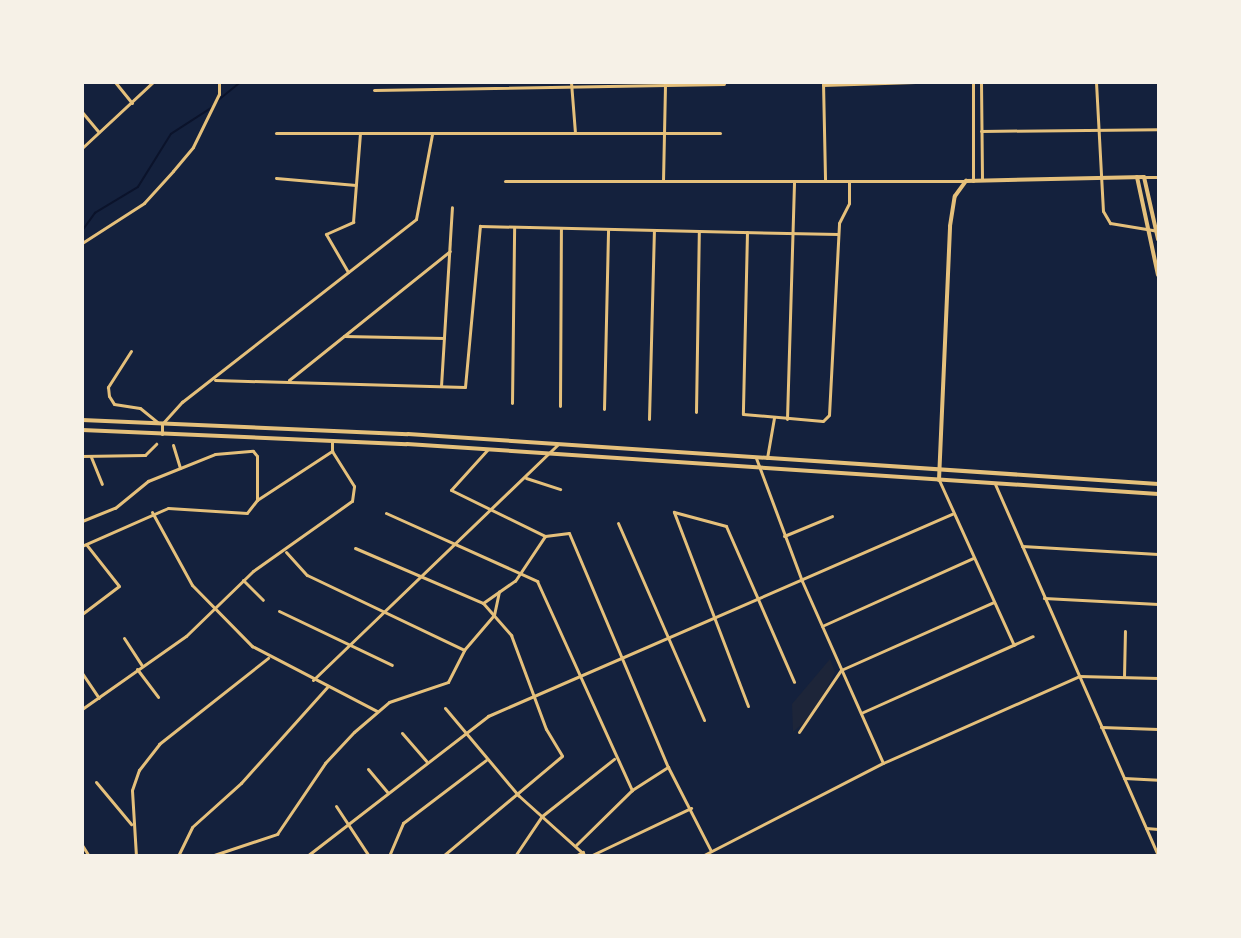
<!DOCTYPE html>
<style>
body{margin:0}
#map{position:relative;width:1241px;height:938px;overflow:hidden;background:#14213d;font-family:Barlow,sans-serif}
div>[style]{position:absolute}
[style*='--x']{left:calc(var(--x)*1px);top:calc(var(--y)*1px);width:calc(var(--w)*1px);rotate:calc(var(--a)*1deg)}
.green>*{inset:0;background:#1d2539}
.stream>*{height:1.5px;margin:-0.75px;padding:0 0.75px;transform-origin:0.75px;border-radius:0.75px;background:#0b132b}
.minor>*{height:3px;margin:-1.5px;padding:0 1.5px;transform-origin:1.5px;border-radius:1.5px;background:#e5c07b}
.tertiary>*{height:4px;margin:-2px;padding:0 2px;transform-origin:2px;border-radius:2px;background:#e5c07b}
span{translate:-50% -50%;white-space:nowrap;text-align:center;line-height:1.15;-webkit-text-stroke:4.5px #f6f1e7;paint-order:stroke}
.frame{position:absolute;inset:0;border:84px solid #f6f1e7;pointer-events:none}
</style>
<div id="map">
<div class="green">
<i style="clip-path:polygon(830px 659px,835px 672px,813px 715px,793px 732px,792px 704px)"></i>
</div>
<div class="stream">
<i style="--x:216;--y:102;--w:32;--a:-39"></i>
<i style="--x:82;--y:231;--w:22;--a:-54"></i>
<i style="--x:95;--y:213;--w:50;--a:-31.2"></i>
<i style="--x:138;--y:187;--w:62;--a:-58.1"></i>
<i style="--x:171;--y:134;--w:48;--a:-33"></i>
</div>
<div class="minor">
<i style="--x:115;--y:82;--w:27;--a:51"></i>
<i style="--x:571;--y:82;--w:51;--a:85.5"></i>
<i style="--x:823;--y:82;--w:99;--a:88.8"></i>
<i style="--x:973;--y:82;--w:99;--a:90"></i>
<i style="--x:981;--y:82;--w:98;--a:89.4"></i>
<i style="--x:1096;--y:82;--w:129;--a:86.9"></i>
<i style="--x:1103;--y:211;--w:14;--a:60"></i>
<i style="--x:1110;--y:223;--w:49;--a:9.5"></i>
<i style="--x:823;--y:85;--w:92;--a:-1.9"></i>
<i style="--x:374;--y:90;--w:350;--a:-1"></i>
<i style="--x:82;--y:112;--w:26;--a:50"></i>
<i style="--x:981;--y:131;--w:177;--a:-0.6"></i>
<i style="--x:276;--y:133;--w:444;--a:0"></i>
<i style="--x:82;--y:148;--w:97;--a:-42.9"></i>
<i style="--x:1144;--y:177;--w:14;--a:0"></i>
<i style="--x:276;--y:178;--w:80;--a:5"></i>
<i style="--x:505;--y:181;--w:461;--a:0"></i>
<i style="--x:663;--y:181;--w:97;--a:-88.8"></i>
<i style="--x:747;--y:232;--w:182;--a:91.3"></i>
<i style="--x:743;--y:414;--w:80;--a:5"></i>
<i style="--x:823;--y:421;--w:8;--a:-45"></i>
<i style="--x:829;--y:415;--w:192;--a:-87"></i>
<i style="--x:839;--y:223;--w:22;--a:-63"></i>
<i style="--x:849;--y:203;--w:22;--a:-90"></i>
<i style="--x:82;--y:243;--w:74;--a:-32.8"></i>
<i style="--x:144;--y:203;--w:43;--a:-47.8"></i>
<i style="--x:173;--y:171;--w:31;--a:-50"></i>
<i style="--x:193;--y:147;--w:59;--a:-63.9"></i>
<i style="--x:219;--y:94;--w:12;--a:-90"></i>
<i style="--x:348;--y:272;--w:44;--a:-120.1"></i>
<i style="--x:326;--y:234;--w:30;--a:-24"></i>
<i style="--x:353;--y:222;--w:89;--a:-85.5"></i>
<i style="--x:344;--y:336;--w:100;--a:1.1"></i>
<i style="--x:131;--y:351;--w:43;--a:122.6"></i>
<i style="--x:108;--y:387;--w:9;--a:84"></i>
<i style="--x:109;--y:396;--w:9;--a:58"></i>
<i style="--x:114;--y:404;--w:26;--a:9"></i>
<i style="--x:140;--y:408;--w:22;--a:39"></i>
<i style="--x:215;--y:380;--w:250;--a:1.6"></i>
<i style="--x:465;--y:387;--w:162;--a:-84.7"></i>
<i style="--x:480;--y:226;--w:358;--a:1.3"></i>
<i style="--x:289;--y:380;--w:206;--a:-38.7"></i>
<i style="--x:441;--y:386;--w:179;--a:-86.5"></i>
<i style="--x:512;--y:403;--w:176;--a:-89.3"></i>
<i style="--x:560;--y:406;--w:178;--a:-89.7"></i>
<i style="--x:604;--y:409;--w:180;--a:-88.7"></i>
<i style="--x:696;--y:412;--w:181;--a:-89.1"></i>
<i style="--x:649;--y:419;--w:189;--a:-88.5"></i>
<i style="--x:787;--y:419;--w:238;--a:-88.3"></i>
<i style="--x:162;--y:434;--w:10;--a:-90"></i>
<i style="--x:162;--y:424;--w:30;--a:-48"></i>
<i style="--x:182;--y:402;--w:297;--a:-38"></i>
<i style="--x:416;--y:219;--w:86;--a:-79.3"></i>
<i style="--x:173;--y:445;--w:24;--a:73"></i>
<i style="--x:488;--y:449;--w:55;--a:132.1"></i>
<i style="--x:451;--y:490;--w:105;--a:26.1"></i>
<i style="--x:545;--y:536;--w:24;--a:-7"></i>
<i style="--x:569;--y:533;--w:254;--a:67.1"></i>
<i style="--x:668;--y:767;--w:94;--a:62.9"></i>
<i style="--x:82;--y:456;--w:63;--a:-0.9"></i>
<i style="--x:145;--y:455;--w:16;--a:-45"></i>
<i style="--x:91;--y:457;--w:29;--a:68"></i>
<i style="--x:756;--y:458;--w:131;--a:69.5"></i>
<i style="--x:802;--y:581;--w:199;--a:66"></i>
<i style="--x:767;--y:458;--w:41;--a:-80.1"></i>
<i style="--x:526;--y:478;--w:36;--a:18"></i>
<i style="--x:939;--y:480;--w:181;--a:65.6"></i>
<i style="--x:995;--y:484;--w:405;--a:66.3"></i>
<i style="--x:257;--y:500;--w:90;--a:-33.2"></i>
<i style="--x:332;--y:451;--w:10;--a:-90"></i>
<i style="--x:152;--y:512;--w:83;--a:61.3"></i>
<i style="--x:192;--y:585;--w:86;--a:45.5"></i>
<i style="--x:252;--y:646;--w:141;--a:27.5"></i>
<i style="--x:386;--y:513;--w:166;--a:24.2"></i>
<i style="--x:537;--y:581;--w:230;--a:65.6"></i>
<i style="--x:82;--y:521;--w:35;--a:-22"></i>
<i style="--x:115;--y:508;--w:43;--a:-39.3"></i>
<i style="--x:148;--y:481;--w:72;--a:-21.9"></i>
<i style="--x:215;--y:454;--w:38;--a:-5"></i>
<i style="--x:253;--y:451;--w:6;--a:51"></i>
<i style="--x:257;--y:456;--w:44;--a:90"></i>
<i style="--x:257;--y:500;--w:16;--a:128"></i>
<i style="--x:247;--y:513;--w:79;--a:-176.4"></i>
<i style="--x:168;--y:508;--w:94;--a:156.2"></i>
<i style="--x:618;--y:523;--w:215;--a:66.4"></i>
<i style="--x:784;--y:536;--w:52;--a:-22.6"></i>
<i style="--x:1022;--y:546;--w:136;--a:3.4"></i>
<i style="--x:355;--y:548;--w:139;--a:23.3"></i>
<i style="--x:483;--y:603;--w:43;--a:48.8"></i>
<i style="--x:511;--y:635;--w:100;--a:69.6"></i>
<i style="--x:546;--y:729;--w:31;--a:59"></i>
<i style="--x:562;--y:756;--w:155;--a:140"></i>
<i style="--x:286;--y:552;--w:31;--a:48"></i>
<i style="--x:307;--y:575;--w:174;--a:25.5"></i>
<i style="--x:243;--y:580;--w:28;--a:45"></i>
<i style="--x:1044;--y:598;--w:114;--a:3"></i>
<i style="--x:483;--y:603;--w:39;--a:-35"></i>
<i style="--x:515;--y:581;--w:54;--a:-56.3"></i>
<i style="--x:279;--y:611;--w:125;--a:25.5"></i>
<i style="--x:82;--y:614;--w:46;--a:-37.1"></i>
<i style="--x:119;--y:586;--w:53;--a:-128.2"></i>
<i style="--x:822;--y:626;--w:166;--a:-24.2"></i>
<i style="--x:124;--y:638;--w:33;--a:57"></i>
<i style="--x:137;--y:669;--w:35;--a:53"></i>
<i style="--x:82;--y:673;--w:30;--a:56"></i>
<i style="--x:1124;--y:677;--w:46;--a:-88.8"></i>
<i style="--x:313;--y:680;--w:340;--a:-43.9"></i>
<i style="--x:748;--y:706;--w:208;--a:-110.9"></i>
<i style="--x:674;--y:512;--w:54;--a:15.1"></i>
<i style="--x:726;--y:526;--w:170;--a:66.4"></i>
<i style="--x:445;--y:708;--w:114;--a:50"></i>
<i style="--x:518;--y:795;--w:91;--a:41.9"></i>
<i style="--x:82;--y:709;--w:127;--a:-35.1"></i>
<i style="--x:186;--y:636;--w:93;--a:-44.1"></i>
<i style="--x:253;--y:571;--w:121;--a:-35.3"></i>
<i style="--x:352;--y:501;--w:15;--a:-82"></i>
<i style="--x:354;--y:486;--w:41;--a:-122.2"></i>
<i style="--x:861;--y:713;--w:188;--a:-24.1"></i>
<i style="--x:1101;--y:727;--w:57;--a:2"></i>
<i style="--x:799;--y:732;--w:75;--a:-55.9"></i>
<i style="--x:841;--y:670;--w:167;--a:-24"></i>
<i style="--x:402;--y:733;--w:37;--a:49"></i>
<i style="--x:368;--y:769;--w:30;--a:50"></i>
<i style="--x:1124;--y:778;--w:34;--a:3"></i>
<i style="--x:96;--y:782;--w:55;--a:50.2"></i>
<i style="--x:336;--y:806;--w:60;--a:56.6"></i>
<i style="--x:1146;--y:828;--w:12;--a:5"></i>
<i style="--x:82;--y:845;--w:13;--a:58"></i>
<i style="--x:576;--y:845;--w:78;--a:-44.5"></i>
<i style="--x:632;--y:790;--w:43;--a:-32.6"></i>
<i style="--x:136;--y:856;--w:66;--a:-93.5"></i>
<i style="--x:132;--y:790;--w:21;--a:-71"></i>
<i style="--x:139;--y:770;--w:33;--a:-52"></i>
<i style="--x:159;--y:744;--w:139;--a:-38.3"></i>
<i style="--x:178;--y:856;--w:32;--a:-64"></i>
<i style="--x:192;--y:827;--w:66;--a:-41.9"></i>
<i style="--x:241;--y:783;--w:129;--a:-48.1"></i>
<i style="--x:211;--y:856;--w:70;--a:-18.4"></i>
<i style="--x:277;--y:834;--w:86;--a:-55.9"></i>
<i style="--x:325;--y:763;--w:42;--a:-46.9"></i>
<i style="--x:354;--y:732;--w:46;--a:-40.6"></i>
<i style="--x:389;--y:702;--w:62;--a:-18.7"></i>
<i style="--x:448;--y:682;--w:36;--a:-63"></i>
<i style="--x:464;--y:650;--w:46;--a:-49.4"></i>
<i style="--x:494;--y:615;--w:24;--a:-78"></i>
<i style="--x:307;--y:856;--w:229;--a:-37.7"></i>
<i style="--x:488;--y:716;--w:506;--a:-23.53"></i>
<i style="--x:389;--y:856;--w:36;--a:-67"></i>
<i style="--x:403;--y:823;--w:104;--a:-37.2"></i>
<i style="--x:515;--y:856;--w:48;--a:-56"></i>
<i style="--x:542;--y:816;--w:92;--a:-38.4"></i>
<i style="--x:575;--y:856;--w:9;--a:-27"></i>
<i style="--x:590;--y:856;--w:112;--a:-25.4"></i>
<i style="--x:702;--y:856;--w:203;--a:-27.2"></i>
<i style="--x:883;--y:763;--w:214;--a:-23.9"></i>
<i style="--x:1079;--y:676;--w:79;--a:1.5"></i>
</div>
<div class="tertiary">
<i style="--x:1137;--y:177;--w:100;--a:77.9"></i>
<i style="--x:82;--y:420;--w:326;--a:2.5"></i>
<i style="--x:408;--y:434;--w:752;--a:3.81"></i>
<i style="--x:82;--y:430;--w:325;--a:2.5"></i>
<i style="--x:407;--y:444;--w:753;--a:3.81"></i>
<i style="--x:939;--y:480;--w:254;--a:-87.5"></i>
<i style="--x:950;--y:226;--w:30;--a:-81"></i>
<i style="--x:955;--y:196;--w:19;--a:-54"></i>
<i style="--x:966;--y:181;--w:178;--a:-1.3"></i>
<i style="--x:1144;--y:177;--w:64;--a:77.3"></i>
</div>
<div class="frame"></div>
</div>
